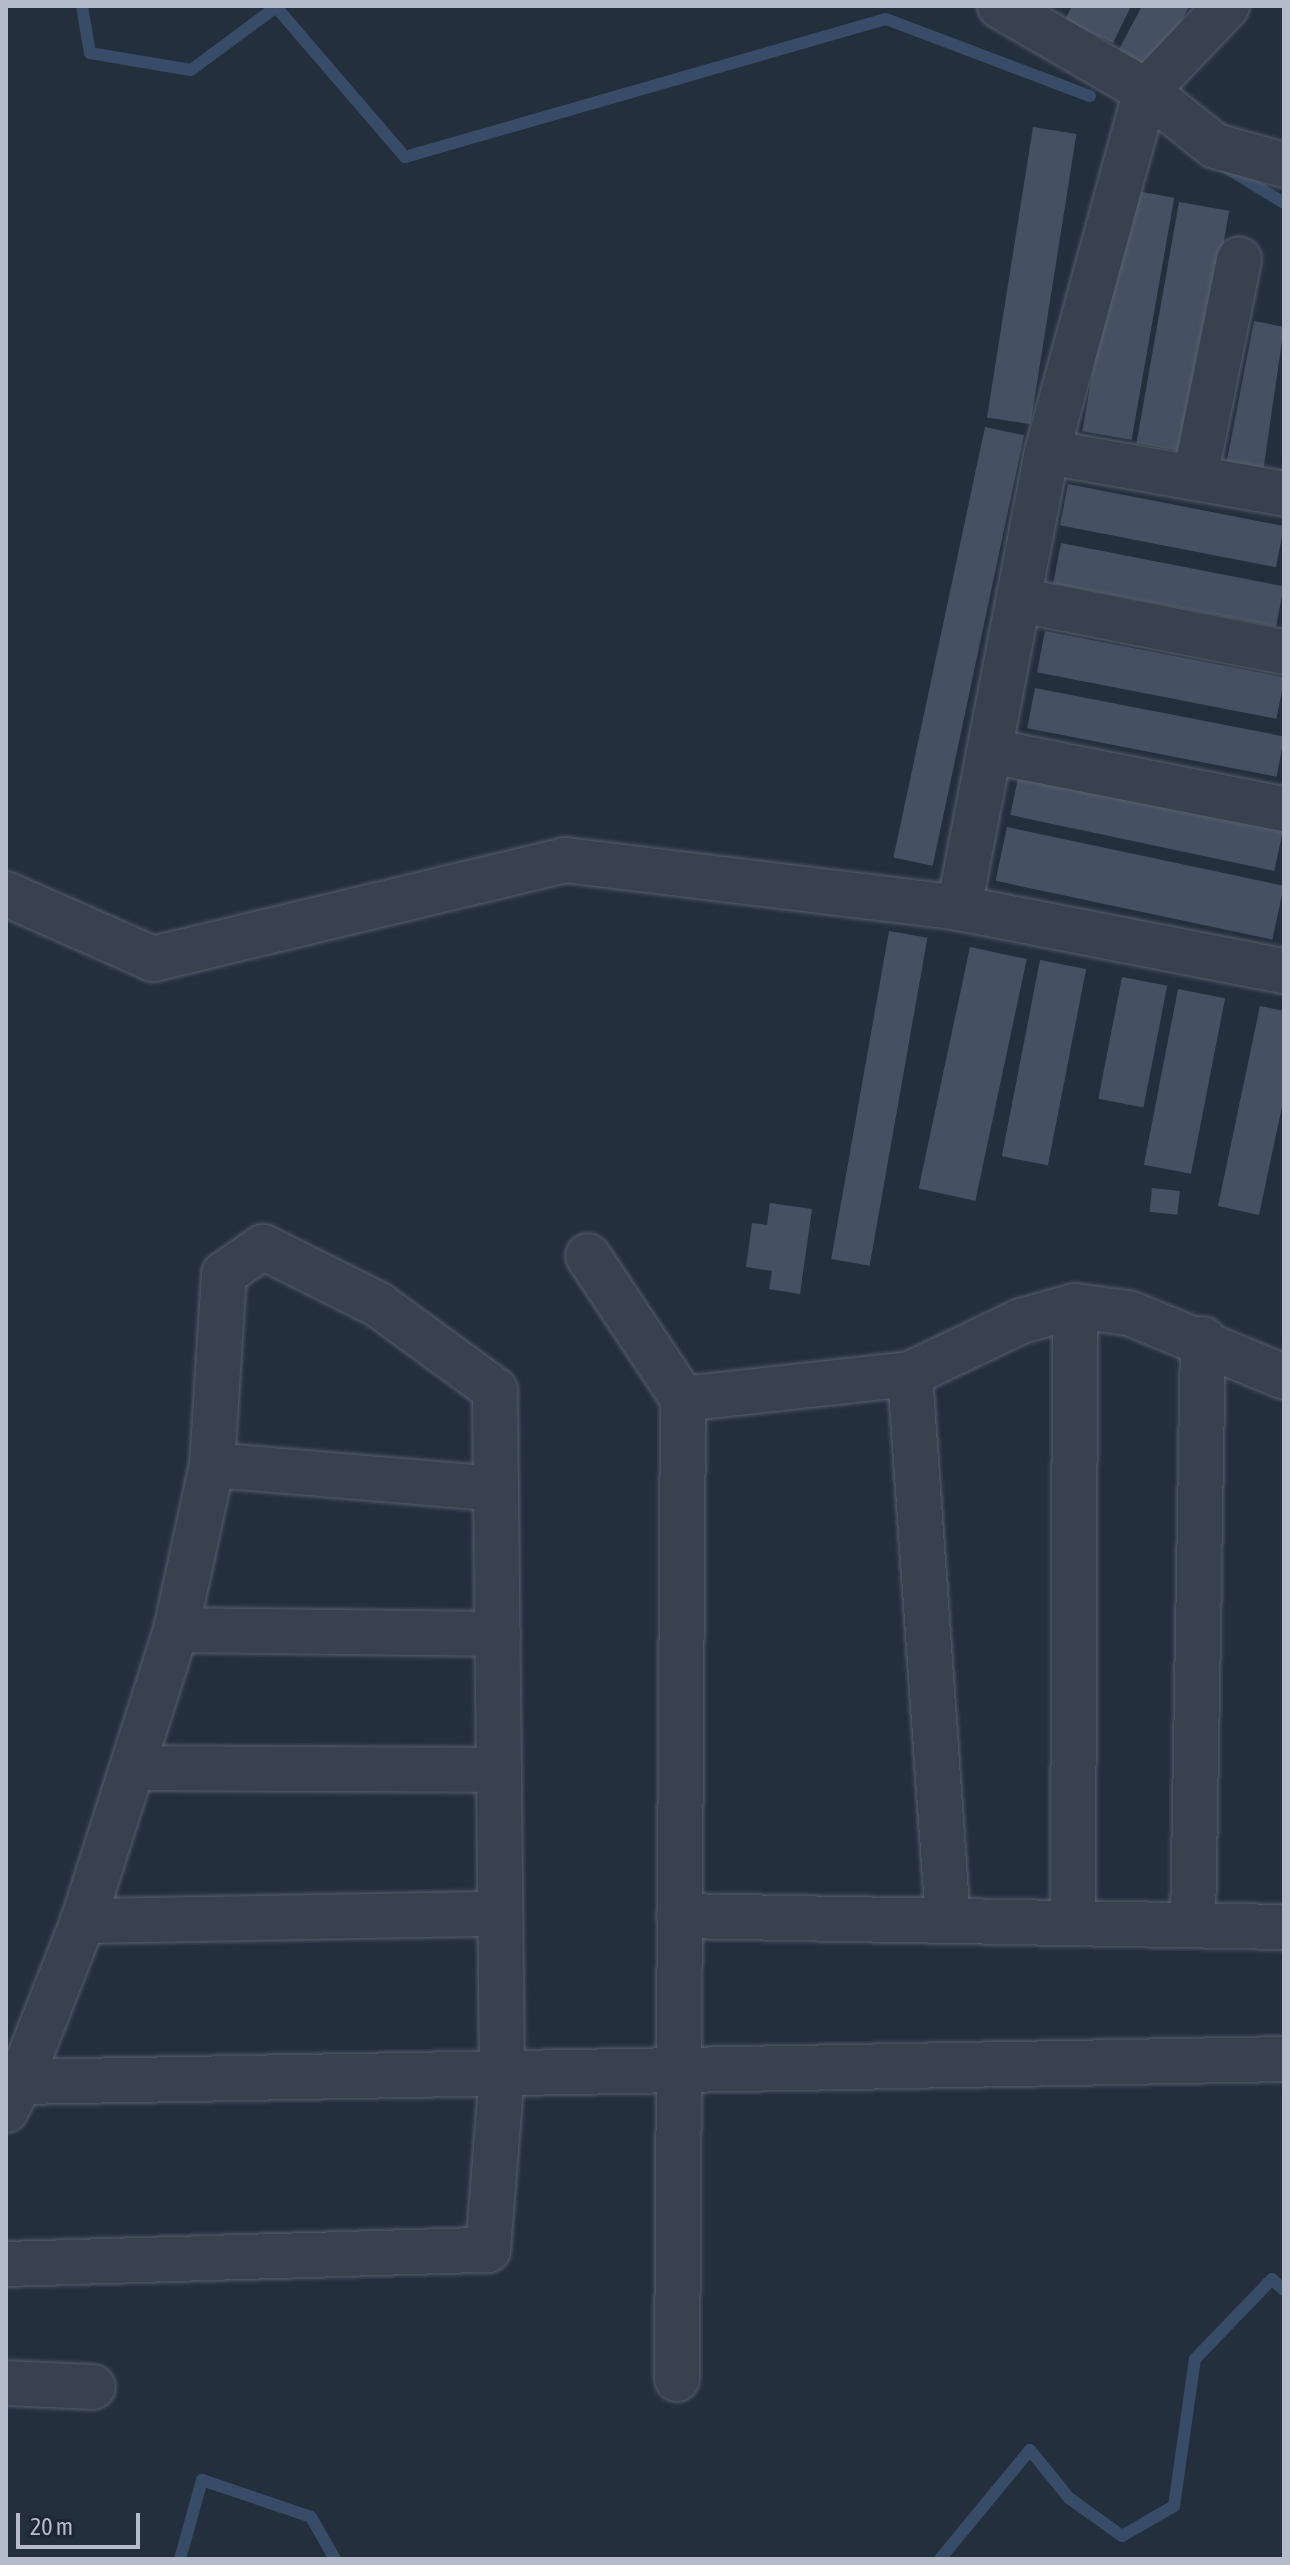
<!DOCTYPE html>
<style>
body{margin:0}
#map{position:relative;width:1290px;height:2565px;overflow:hidden;background:#242f3e;font-family:"Asap Condensed",sans-serif}
div>[style]{position:absolute}
[style*='--x']{left:calc(var(--x)*1px);top:calc(var(--y)*1px);width:calc(var(--w)*1px);rotate:calc(var(--a)*1deg)}
.stream>*{height:12px;margin:-6px;padding:0 6px;transform-origin:6px;border-radius:6px;background:#394c67}
.building>*{inset:0;background:#455162;transform-origin:0 0}
.roads{filter:drop-shadow(0 0 2px #565f6c) drop-shadow(0 0 2px #565f6c)}
.minor>*{height:44px;margin:-22px;padding:0 22px;transform-origin:22px;border-radius:22px;background:#38414e}
span{translate:-50% -50%;white-space:nowrap;text-align:center;line-height:1.15;-webkit-text-stroke:8px #1d2633;paint-order:stroke}
.frame{position:absolute;inset:0;border:8px solid #b4bcc9;pointer-events:none}
.scale{position:absolute;left:16px;top:2513px;width:124px;height:36px;box-sizing:border-box;border:4px solid #b4bcc9;border-top:0;padding-left:10px;font-size:24px;line-height:28px;white-space:nowrap;color:#b4bcc9;-webkit-text-stroke:6px #1d2633;paint-order:stroke}
</style>
<div id="map">
<div class="stream">
<i style="--x:82;--y:6;--w:48;--a:80.3"></i>
<i style="--x:90;--y:53;--w:102;--a:9.6"></i>
<i style="--x:191;--y:70;--w:106;--a:-36.5"></i>
<i style="--x:276;--y:7;--w:198;--a:49.3"></i>
<i style="--x:405;--y:157;--w:500;--a:-16.01"></i>
<i style="--x:886;--y:19;--w:218;--a:20.7"></i>
<i style="--x:1225;--y:167;--w:69;--a:31.4"></i>
<i style="--x:180;--y:2559;--w:82;--a:-74.4"></i>
<i style="--x:202;--y:2480;--w:115;--a:18.7"></i>
<i style="--x:311;--y:2517;--w:48;--a:60.3"></i>
<i style="--x:940;--y:2559;--w:141;--a:-50.5"></i>
<i style="--x:1030;--y:2450;--w:62;--a:50.9"></i>
<i style="--x:1069;--y:2498;--w:65;--a:35.6"></i>
<i style="--x:1122;--y:2536;--w:60;--a:-30"></i>
<i style="--x:1174;--y:2506;--w:148;--a:-81.9"></i>
<i style="--x:1195;--y:2359;--w:111;--a:-46.1"></i>
<i style="--x:1272;--y:2279;--w:16;--a:43"></i>
</div>
<div class="building">
<i style="clip-path:polygon(1072px 6px,1131px 6px,1113px 43px,1065px 20px)"></i>
<i style="clip-path:polygon(1142px 6px,1189px 6px,1154px 72px,1117px 53px)"></i>
<i style="left:1033px;top:127px;width:44px;height:294px;rotate:9deg"></i>
<i style="left:1125px;top:189px;width:50px;height:246px;rotate:10deg"></i>
<i style="left:1179px;top:202px;width:51px;height:245px;rotate:10deg"></i>
<i style="clip-path:polygon(1254px 321px,1284px 327px,1263px 472px,1226px 465px)"></i>
<i style="left:985px;top:427px;width:40px;height:440px;rotate:12deg"></i>
<i style="left:1068px;top:484px;width:220px;height:42px;rotate:11deg"></i>
<i style="left:1061px;top:543px;width:227px;height:41px;rotate:11deg"></i>
<i style="left:1045px;top:631px;width:244px;height:42px;rotate:11deg"></i>
<i style="left:1035px;top:688px;width:254px;height:41px;rotate:11deg"></i>
<i style="left:1020px;top:769px;width:270px;height:47px;rotate:12deg"></i>
<i style="left:1007px;top:827px;width:283px;height:55px;rotate:12deg"></i>
<i style="left:889px;top:931px;width:39px;height:333px;rotate:10deg"></i>
<i style="left:970px;top:947px;width:58px;height:247px;rotate:12deg"></i>
<i style="left:1040px;top:960px;width:47px;height:200px;rotate:11deg"></i>
<i style="left:1122px;top:977px;width:46px;height:124px;rotate:11deg"></i>
<i style="left:1178px;top:989px;width:48px;height:179px;rotate:11deg"></i>
<i style="clip-path:polygon(1260px 1006px,1284px 1011px,1284px 1097px,1259px 1215px,1218px 1206px)"></i>
<i style="left:1152px;top:1188px;width:28px;height:24px;rotate:6deg"></i>
<i style="clip-path:polygon(770px 1203px,812px 1209px,800px 1294px,769px 1289px,772px 1271px,746px 1267px,752px 1223px,767px 1225px)"></i>
</div>
<div class="roads">
<div class="minor">
<i style="--x:1227;--y:6;--w:117;--a:133.6"></i>
<i style="--x:1146;--y:91;--w:88;--a:38.6"></i>
<i style="--x:1215;--y:146;--w:72;--a:15.4"></i>
<i style="--x:1047;--y:452;--w:241;--a:10"></i>
<i style="--x:1195;--y:478;--w:223;--a:-78.6"></i>
<i style="--x:1019;--y:600;--w:270;--a:11.1"></i>
<i style="--x:990;--y:751;--w:300;--a:11.2"></i>
<i style="--x:6;--y:894;--w:161;--a:23.9"></i>
<i style="--x:153;--y:959;--w:424;--a:-13.5"></i>
<i style="--x:565;--y:860;--w:397;--a:6.9"></i>
<i style="--x:959;--y:908;--w:331;--a:11"></i>
<i style="--x:959;--y:908;--w:464;--a:-79.1"></i>
<i style="--x:1047;--y:452;--w:374;--a:-74.7"></i>
<i style="--x:1146;--y:91;--w:169;--a:-149.8"></i>
<i style="--x:588;--y:1256;--w:172;--a:56.4"></i>
<i style="--x:910;--y:1374;--w:548;--a:86.03"></i>
<i style="--x:212;--y:1465;--w:285;--a:4.8"></i>
<i style="--x:176;--y:1630;--w:322;--a:0.7"></i>
<i style="--x:135;--y:1768;--w:364;--a:0.3"></i>
<i style="--x:679;--y:1916;--w:605;--a:1.04"></i>
<i style="--x:83;--y:1921;--w:417;--a:-1"></i>
<i style="--x:1073;--y:1923;--w:617;--a:-89.81"></i>
<i style="--x:1193;--y:1925;--w:586;--a:-89.02"></i>
<i style="--x:6;--y:2110;--w:31;--a:-63"></i>
<i style="--x:20;--y:2082;--w:1264;--a:-1.04"></i>
<i style="--x:6;--y:2264;--w:482;--a:-1.7"></i>
<i style="--x:488;--y:2250;--w:178;--a:-85.5"></i>
<i style="--x:502;--y:2073;--w:683;--a:-90.59"></i>
<i style="--x:495;--y:1390;--w:144;--a:-143.8"></i>
<i style="--x:379;--y:1305;--w:130;--a:-153.4"></i>
<i style="--x:263;--y:1247;--w:47;--a:145.3"></i>
<i style="--x:224;--y:1274;--w:191;--a:93.6"></i>
<i style="--x:212;--y:1465;--w:169;--a:102.3"></i>
<i style="--x:176;--y:1630;--w:305;--a:107.7"></i>
<i style="--x:83;--y:1921;--w:173;--a:111.4"></i>
<i style="--x:677;--y:2379;--w:980;--a:-89.65"></i>
<i style="--x:683;--y:1399;--w:228;--a:-6.3"></i>
<i style="--x:910;--y:1374;--w:123;--a:-25.5"></i>
<i style="--x:1021;--y:1321;--w:56;--a:-15.5"></i>
<i style="--x:1075;--y:1306;--w:54;--a:7.4"></i>
<i style="--x:1129;--y:1313;--w:168;--a:22.4"></i>
<i style="--x:6;--y:2383;--w:87;--a:2.6"></i>
</div>
</div>
<div class="frame"></div>
<div class="scale">20 m</div>
</div>
